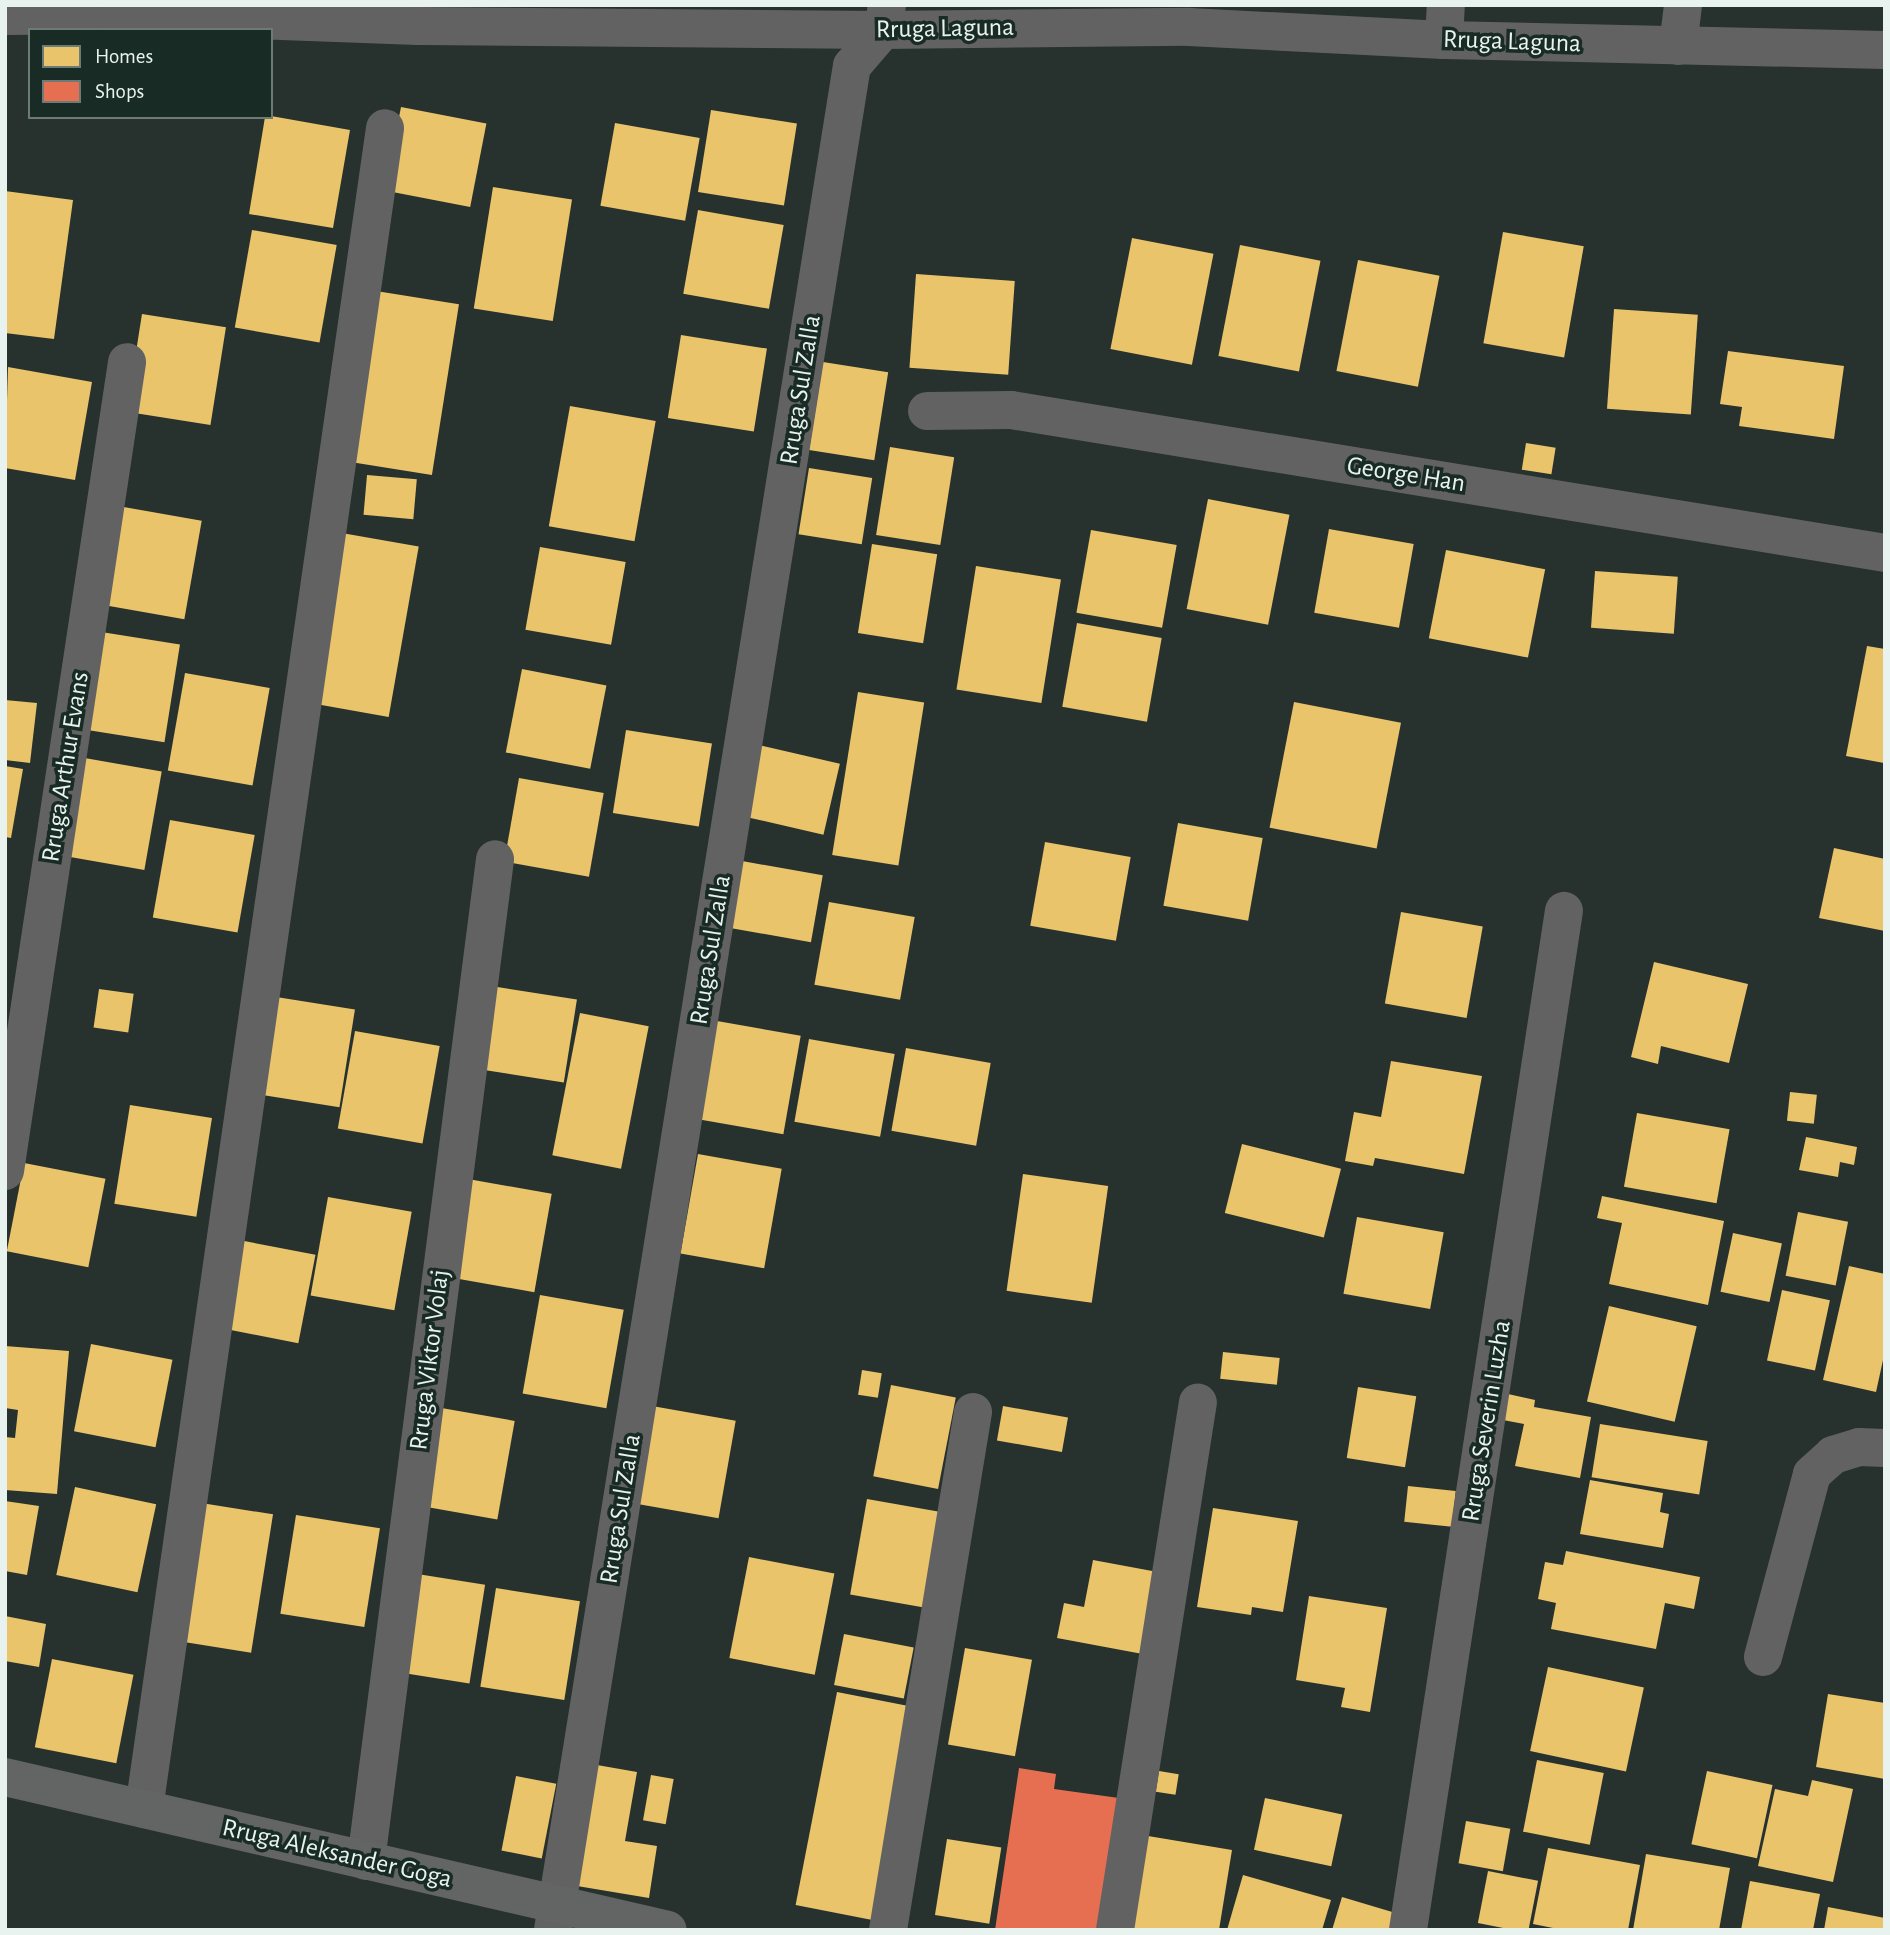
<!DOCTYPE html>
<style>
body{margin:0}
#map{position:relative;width:1890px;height:1935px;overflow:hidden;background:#27312e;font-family:"Alegreya Sans",sans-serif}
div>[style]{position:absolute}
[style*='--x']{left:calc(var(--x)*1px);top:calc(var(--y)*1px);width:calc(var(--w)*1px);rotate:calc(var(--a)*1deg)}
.homes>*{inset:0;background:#e9c46a;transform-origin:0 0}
.shops>*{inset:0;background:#e76f51}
.street>*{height:38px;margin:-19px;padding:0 19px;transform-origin:19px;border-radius:19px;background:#636263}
.secondary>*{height:38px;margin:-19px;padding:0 19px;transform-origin:19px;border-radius:19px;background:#636464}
span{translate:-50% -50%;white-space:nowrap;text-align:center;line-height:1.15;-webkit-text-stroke:7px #192b25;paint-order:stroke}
.street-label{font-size:26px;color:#e8f3ef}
.frame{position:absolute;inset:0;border:7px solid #e8f3ef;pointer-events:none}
.legend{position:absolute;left:28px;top:28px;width:245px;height:91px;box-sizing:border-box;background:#192b25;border:2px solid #6c7b76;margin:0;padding:9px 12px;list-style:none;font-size:21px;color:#e8f3ef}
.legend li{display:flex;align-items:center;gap:14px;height:35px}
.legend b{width:35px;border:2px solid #6c7b76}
</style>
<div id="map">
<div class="homes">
<i style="left:401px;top:107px;width:87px;height:85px;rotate:11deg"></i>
<i style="left:711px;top:110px;width:87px;height:83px;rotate:9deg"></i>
<i style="clip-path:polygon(271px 116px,350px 130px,333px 228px,249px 214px,265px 117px)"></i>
<i style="left:615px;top:123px;width:86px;height:84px;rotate:10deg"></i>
<i style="left:493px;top:187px;width:80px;height:123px;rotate:9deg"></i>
<i style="clip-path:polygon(5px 191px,73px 200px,54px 339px,5px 333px)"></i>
<i style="left:698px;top:210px;width:87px;height:85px;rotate:10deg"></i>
<i style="left:252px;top:230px;width:86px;height:99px;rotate:10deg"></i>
<i style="left:1503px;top:232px;width:82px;height:113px;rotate:10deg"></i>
<i style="left:1132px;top:238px;width:83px;height:113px;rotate:11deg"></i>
<i style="left:1240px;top:245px;width:82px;height:113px;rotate:11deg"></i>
<i style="left:1358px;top:260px;width:83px;height:113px;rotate:11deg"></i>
<i style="left:916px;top:274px;width:99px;height:94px;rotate:4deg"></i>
<i style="left:376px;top:291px;width:84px;height:173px;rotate:9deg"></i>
<i style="left:1614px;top:309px;width:84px;height:100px;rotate:4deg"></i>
<i style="left:142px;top:314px;width:85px;height:99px;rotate:9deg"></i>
<i style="left:681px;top:335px;width:87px;height:84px;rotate:9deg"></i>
<i style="clip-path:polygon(1728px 351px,1844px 366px,1834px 439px,1739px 426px,1742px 407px,1720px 404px)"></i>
<i style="left:823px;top:362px;width:66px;height:89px;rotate:9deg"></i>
<i style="clip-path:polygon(8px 367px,92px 382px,75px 480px,5px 468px)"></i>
<i style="left:570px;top:406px;width:87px;height:122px;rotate:10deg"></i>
<i style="left:1526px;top:443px;width:30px;height:27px;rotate:9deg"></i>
<i style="left:890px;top:447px;width:65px;height:89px;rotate:9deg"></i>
<i style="left:809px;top:468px;width:64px;height:67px;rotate:9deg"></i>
<i style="left:367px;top:475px;width:50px;height:40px;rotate:5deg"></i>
<i style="left:1208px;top:499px;width:83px;height:112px;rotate:11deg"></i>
<i style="left:118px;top:506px;width:85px;height:100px;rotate:10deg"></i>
<i style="left:1329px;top:529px;width:86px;height:85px;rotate:10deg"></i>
<i style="left:1091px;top:530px;width:87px;height:84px;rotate:10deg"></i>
<i style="left:336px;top:532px;width:84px;height:173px;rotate:10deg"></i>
<i style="left:872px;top:544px;width:66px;height:90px;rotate:9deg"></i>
<i style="left:540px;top:547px;width:87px;height:84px;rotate:10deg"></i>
<i style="left:1446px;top:550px;width:101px;height:90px;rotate:11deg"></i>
<i style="left:976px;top:566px;width:86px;height:125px;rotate:9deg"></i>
<i style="left:1595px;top:571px;width:83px;height:57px;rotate:4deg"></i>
<i style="left:1077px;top:623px;width:86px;height:85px;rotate:10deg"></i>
<i style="left:95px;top:631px;width:86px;height:99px;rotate:9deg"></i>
<i style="clip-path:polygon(1867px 646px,1885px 649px,1884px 763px,1846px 756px)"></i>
<i style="left:522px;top:669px;width:86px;height:85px;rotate:11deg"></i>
<i style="left:185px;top:673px;width:86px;height:99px;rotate:10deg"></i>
<i style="left:858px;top:692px;width:67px;height:165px;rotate:9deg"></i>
<i style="clip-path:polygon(5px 700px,37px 703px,30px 763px,5px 760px)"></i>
<i style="left:1294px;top:702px;width:109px;height:128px;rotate:11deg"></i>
<i style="left:626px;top:730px;width:87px;height:84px;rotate:9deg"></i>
<i style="left:759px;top:745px;width:83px;height:73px;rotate:13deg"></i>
<i style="left:79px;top:757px;width:84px;height:100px;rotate:10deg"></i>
<i style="clip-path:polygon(5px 766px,23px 769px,11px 838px,5px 837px)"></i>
<i style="left:519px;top:778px;width:86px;height:85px;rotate:10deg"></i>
<i style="left:170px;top:820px;width:86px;height:99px;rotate:10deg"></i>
<i style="left:1178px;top:823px;width:86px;height:84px;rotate:10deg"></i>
<i style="left:1045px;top:842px;width:87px;height:85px;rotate:10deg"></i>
<i style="clip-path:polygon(1834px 848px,1885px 859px,1885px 931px,1819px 918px)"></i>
<i style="left:742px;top:861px;width:82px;height:68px;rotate:10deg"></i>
<i style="left:829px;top:902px;width:87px;height:84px;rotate:10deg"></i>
<i style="left:1401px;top:912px;width:83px;height:93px;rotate:10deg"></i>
<i style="clip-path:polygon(1654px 962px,1748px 984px,1729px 1063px,1661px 1046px,1658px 1064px,1631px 1057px)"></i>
<i style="left:491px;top:986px;width:87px;height:84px;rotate:9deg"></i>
<i style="left:99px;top:989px;width:35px;height:39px;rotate:8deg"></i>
<i style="left:270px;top:996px;width:86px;height:99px;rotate:9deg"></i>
<i style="left:580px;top:1013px;width:70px;height:145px;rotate:11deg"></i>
<i style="left:717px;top:1021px;width:85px;height:100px;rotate:10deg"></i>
<i style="left:355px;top:1031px;width:86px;height:99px;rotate:10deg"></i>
<i style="left:809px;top:1039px;width:87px;height:84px;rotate:10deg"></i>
<i style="left:906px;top:1048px;width:86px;height:84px;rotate:10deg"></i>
<i style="clip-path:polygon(1391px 1061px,1482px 1076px,1464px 1174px,1375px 1158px,1373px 1166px,1345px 1161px,1354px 1112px,1381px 1117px)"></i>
<i style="left:1790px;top:1092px;width:27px;height:29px;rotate:6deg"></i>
<i style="left:130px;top:1105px;width:83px;height:100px;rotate:9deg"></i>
<i style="left:1637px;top:1113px;width:94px;height:75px;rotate:10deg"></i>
<i style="clip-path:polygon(1806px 1137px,1857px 1147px,1854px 1165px,1840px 1162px,1838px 1177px,1799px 1170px)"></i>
<i style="left:1242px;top:1144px;width:102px;height:71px;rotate:14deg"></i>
<i style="left:698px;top:1154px;width:85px;height:101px;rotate:10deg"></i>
<i style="left:24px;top:1163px;width:83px;height:90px;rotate:11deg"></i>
<i style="left:1023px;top:1174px;width:86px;height:118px;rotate:8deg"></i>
<i style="left:468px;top:1179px;width:85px;height:100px;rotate:10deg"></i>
<i style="clip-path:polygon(1602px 1196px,1724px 1221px,1708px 1305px,1609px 1284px,1622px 1223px,1597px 1218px)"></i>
<i style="left:328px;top:1197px;width:85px;height:100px;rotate:10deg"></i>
<i style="left:1798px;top:1212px;width:51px;height:65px;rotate:11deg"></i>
<i style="left:1357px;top:1217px;width:88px;height:78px;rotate:10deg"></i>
<i style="left:1733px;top:1233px;width:50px;height:60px;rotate:12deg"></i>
<i style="left:234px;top:1239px;width:83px;height:90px;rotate:11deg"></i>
<i style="clip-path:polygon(1849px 1266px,1885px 1274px,1885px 1351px,1876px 1392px,1823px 1380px)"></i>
<i style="left:1782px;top:1290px;width:49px;height:72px;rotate:12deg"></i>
<i style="left:540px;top:1295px;width:85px;height:100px;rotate:10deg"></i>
<i style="left:1609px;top:1306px;width:90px;height:98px;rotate:13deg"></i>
<i style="left:91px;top:1344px;width:83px;height:89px;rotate:11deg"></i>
<i style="clip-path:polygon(5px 1346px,69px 1351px,57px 1494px,5px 1490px,5px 1437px,15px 1438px,18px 1410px,5px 1408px)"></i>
<i style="left:1223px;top:1352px;width:57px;height:27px;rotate:6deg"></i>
<i style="left:862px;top:1370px;width:20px;height:25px;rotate:9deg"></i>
<i style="left:891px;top:1385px;width:66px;height:93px;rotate:11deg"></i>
<i style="left:1358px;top:1387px;width:59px;height:72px;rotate:9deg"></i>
<i style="clip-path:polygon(1508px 1394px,1535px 1400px,1534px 1407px,1591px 1417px,1580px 1478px,1515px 1466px,1524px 1424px,1503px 1420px)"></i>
<i style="left:430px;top:1406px;width:86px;height:100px;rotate:10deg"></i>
<i style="left:652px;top:1406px;width:85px;height:99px;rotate:10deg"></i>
<i style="left:1003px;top:1406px;width:66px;height:35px;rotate:10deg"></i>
<i style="left:1600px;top:1424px;width:109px;height:54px;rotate:9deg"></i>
<i style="clip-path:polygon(1590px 1480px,1663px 1493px,1660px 1512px,1669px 1514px,1663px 1548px,1580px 1534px)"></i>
<i style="left:1408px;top:1486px;width:48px;height:36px;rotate:6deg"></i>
<i style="left:75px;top:1487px;width:83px;height:90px;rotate:12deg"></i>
<i style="left:867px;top:1499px;width:75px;height:97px;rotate:10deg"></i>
<i style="clip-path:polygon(5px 1501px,39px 1506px,27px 1575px,5px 1571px)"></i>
<i style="left:195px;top:1502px;width:79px;height:140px;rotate:9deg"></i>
<i style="clip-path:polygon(1213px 1508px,1298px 1521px,1283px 1612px,1252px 1607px,1251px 1615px,1197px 1607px)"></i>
<i style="left:296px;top:1515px;width:85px;height:100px;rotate:9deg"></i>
<i style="clip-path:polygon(1566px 1551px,1700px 1577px,1694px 1609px,1665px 1603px,1656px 1649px,1551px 1629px,1556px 1603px,1538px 1599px,1545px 1562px,1563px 1565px)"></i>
<i style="left:749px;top:1557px;width:87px;height:103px;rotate:11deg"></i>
<i style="clip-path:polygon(1093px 1560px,1163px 1573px,1148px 1655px,1057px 1638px,1064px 1603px,1084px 1607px)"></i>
<i style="left:411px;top:1573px;width:75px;height:100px;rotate:9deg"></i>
<i style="left:496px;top:1588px;width:85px;height:100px;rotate:9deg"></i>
<i style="clip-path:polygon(1309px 1596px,1387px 1608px,1370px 1712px,1341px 1707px,1345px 1688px,1296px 1680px)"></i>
<i style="clip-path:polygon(5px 1616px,46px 1624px,39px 1667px,5px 1661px)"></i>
<i style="left:844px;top:1634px;width:71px;height:52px;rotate:11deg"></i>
<i style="left:965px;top:1648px;width:68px;height:98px;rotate:10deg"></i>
<i style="left:52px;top:1659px;width:83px;height:90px;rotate:11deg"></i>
<i style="left:1548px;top:1667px;width:98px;height:86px;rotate:12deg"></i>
<i style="left:837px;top:1692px;width:82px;height:217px;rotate:11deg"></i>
<i style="clip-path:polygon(1828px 1694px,1885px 1703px,1885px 1779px,1816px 1767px)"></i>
<i style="left:1537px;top:1760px;width:68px;height:73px;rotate:11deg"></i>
<i style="clip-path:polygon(597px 1765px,637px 1772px,625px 1841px,657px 1846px,649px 1898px,577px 1886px)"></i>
<i style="left:1159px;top:1771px;width:20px;height:21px;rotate:9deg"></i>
<i style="left:1707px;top:1771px;width:67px;height:75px;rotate:12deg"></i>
<i style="left:651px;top:1775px;width:23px;height:46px;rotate:10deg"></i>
<i style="left:516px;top:1776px;width:41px;height:76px;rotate:11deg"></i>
<i style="clip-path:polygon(1812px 1780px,1853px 1789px,1833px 1882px,1758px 1866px,1775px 1789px,1808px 1796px)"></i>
<i style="left:1265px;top:1798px;width:79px;height:53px;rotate:12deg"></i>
<i style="left:1466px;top:1821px;width:45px;height:43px;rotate:10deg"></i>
<i style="clip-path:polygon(1148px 1836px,1232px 1850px,1219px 1930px,1133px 1930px)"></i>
<i style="left:947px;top:1839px;width:55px;height:77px;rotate:9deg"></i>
<i style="clip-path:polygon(1548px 1848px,1640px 1865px,1628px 1930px,1563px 1930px,1533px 1924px)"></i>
<i style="clip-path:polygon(1646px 1854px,1730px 1868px,1719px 1930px,1633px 1930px)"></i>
<i style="left:1488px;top:1871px;width:51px;height:53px;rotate:11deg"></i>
<i style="clip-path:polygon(1243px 1875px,1331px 1900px,1322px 1930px,1227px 1930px)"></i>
<i style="clip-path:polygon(1750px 1881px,1820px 1894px,1813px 1930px,1741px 1930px)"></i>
<i style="clip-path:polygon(1342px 1897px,1409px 1917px,1406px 1930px,1332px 1930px)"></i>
<i style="clip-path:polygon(1828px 1907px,1885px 1918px,1885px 1930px,1824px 1930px)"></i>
</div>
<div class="shops">
<i style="clip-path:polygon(1019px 1768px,1056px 1774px,1054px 1789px,1119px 1798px,1099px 1930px,995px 1930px)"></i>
</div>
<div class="street">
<i style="--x:5;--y:16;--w:111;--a:-0.5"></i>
<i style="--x:116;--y:15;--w:302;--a:2.1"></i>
<i style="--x:418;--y:26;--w:465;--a:0.5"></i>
<i style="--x:883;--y:30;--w:306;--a:-0.6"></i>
<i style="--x:1189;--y:27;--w:255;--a:2.9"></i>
<i style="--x:1444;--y:40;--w:441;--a:1.3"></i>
<i style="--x:1444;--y:40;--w:35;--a:-87"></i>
<i style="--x:1678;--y:46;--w:41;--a:-83"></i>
<i style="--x:927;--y:411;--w:84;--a:-0.7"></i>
<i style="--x:1011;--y:410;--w:886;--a:9.29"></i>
<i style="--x:5;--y:1171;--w:818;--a:-81.42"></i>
<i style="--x:1763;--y:1657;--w:189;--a:-75"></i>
<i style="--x:1812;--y:1474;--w:28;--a:-42"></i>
<i style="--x:1833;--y:1455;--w:27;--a:-17"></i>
<i style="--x:1859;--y:1447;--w:26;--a:2"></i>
<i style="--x:144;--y:1809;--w:1698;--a:-81.84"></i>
<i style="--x:366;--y:1861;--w:1010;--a:-82.66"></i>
<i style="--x:553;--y:1930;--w:1888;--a:-80.89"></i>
<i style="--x:852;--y:66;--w:48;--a:-49.3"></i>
<i style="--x:883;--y:30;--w:25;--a:-81"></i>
<i style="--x:888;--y:1930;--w:525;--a:-80.68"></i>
<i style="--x:1115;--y:1930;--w:534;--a:-81.07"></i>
<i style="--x:1408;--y:1930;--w:1031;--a:-81.3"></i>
</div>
<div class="secondary">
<i style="--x:5;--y:1777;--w:680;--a:12.99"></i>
</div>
<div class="street-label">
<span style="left:945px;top:29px;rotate:-1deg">Rruga Laguna</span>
<span style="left:1512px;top:42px;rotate:2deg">Rruga Laguna</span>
<span style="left:801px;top:390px;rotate:-81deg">Rruga Sul Zalla</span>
<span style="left:1406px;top:475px;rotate:9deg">George Han</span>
<span style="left:66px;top:767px;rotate:-81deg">Rruga Arthur Evans</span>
<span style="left:711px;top:950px;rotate:-81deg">Rruga Sul Zalla</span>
<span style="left:430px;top:1360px;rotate:-83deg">Rruga Viktor Volaj</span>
<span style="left:1487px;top:1421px;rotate:-81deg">Rruga Severin Luzha</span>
<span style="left:621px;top:1509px;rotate:-81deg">Rruga Sul Zalla</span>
<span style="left:337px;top:1854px;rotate:13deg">Rruga Aleksander Goga</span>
</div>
<div class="frame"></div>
<ul class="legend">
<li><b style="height:19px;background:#e9c46a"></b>Homes</li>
<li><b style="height:19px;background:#e76f51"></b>Shops</li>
</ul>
</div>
